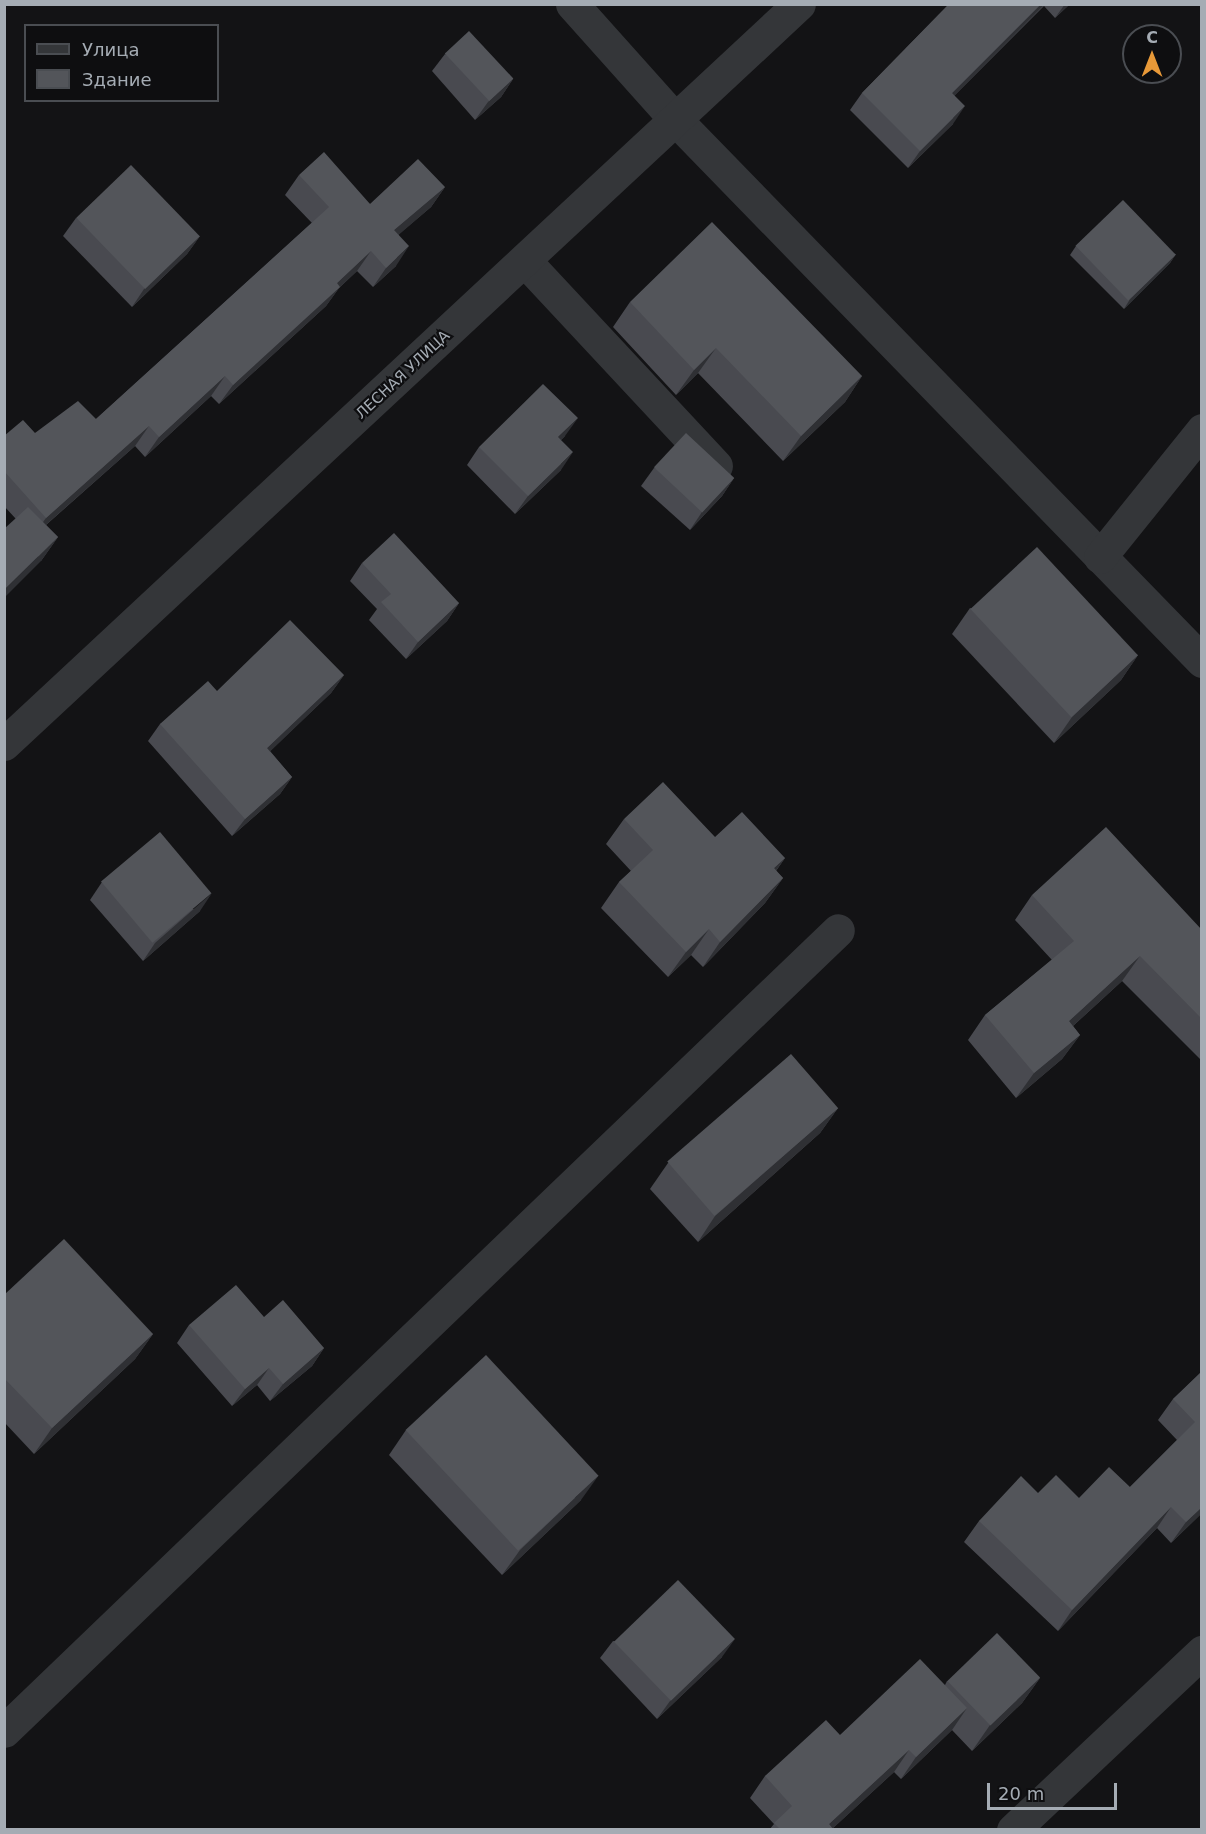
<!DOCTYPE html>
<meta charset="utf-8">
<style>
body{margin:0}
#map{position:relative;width:1206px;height:1834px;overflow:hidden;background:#131315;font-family:"DejaVu Sans",sans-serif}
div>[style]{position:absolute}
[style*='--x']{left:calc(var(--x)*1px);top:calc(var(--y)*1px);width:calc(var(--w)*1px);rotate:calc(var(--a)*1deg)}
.minor>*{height:33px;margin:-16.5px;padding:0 16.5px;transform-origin:16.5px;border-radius:16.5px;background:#343639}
.wall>*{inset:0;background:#494a50}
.shaded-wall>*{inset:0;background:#2f3034}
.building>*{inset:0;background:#53555a;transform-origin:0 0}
span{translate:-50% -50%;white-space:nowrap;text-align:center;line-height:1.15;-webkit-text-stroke:4.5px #0e0e10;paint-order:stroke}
.street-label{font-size:15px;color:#a5acb4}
.frame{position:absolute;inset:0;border:6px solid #a5acb4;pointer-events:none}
.legend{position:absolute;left:24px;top:24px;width:195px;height:78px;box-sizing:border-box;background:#0e0e10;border:2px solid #4a4d52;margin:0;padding:8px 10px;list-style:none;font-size:18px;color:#a5acb4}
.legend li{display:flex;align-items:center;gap:12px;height:30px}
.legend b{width:30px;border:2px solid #4a4d52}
.north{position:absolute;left:1122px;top:24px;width:60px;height:60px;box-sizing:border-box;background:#0e0e10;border:2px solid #4a4d52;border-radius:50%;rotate:0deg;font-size:16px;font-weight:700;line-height:24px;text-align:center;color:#a5acb4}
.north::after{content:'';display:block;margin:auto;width:21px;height:27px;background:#e89938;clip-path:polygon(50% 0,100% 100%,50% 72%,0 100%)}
.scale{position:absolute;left:987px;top:1783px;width:130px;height:27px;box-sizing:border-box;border:3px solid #a5acb4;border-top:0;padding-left:8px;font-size:18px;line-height:21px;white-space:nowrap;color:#a5acb4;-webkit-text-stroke:4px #0e0e10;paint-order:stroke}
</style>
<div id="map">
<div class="minor">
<i style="--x:572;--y:4;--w:154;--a:48.2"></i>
<i style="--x:675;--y:119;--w:756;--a:45.8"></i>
<i style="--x:525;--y:261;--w:280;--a:47"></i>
<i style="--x:1100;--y:557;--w:163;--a:-51.2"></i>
<i style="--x:4;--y:744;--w:1086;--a:-42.95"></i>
<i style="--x:4;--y:1731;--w:1156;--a:-43.84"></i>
<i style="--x:1013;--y:1830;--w:260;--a:-43.3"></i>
</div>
<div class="wall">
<i style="clip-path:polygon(949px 4px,1070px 4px,1055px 18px,1044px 6px,954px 96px,953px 124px,908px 168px,850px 110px,862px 93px)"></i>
<i style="clip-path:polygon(445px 54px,513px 79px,501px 97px,475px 120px,432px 71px)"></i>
<i style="clip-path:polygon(299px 175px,370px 204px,445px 187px,431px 207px,399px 234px,396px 266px,373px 287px,357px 271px,339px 288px,326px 306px,219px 404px,211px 396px,145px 457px,135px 446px,46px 525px,58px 537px,41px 561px,16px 519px,4px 506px,4px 436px,35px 433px,96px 419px,312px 223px,285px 195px)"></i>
<i style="clip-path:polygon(76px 218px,200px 236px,187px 254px,132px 307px,63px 236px)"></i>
<i style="clip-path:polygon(1076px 246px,1176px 254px,1170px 263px,1124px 309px,1070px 255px)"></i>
<i style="clip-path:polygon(630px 302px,862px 376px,845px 402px,783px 461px,698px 373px,676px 395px,613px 327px)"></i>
<i style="clip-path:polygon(565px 436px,561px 440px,561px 470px,515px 514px,467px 465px,479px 447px)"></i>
<i style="clip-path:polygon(654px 468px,734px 478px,722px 496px,690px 530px,641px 486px)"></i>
<i style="clip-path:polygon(362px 563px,459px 603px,447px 621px,406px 659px,369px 620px,377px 609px,350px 581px)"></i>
<i style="clip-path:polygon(970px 608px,1138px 655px,1121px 680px,1054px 743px,952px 634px)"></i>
<i style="clip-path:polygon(344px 675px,331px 693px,270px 751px,292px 777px,280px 794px,232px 836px,148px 741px,160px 724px,217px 691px)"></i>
<i style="clip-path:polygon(624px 819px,715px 837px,785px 858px,776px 871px,783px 878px,765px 903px,703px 967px,691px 955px,668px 977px,601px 908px,619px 882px,631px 871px,606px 844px)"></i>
<i style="clip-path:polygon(102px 882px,200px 911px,143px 961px,90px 900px)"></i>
<i style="clip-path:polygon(1032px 895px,1202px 930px,1202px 1061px,1122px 981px,1073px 1026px,1080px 1035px,1062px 1059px,1016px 1098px,968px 1040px,985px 1015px,1052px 960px,1015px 920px)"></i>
<i style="clip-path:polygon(838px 1108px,820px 1133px,698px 1242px,650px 1189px,668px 1163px)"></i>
<i style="clip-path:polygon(4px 1295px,153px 1334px,135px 1359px,34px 1454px,4px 1422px)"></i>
<i style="clip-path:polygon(264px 1317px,324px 1348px,312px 1366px,270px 1401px,257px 1385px,232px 1406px,177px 1343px,189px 1325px)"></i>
<i style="clip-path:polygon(1202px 1372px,1202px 1513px,1171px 1543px,1157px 1528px,1058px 1631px,964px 1542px,979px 1521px,1038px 1493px,1079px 1498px,1130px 1487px,1177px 1440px,1158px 1420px,1173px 1399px)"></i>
<i style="clip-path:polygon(406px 1430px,581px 1500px,502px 1575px,389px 1455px)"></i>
<i style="clip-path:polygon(613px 1641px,722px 1657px,657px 1719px,600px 1658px)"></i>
<i style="clip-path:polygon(1040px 1678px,1022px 1703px,972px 1751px,952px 1730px,901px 1779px,894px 1772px,833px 1828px,834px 1830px,769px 1830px,774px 1824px,750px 1798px,765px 1776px,840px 1735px,945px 1685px,947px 1681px)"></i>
</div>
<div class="shaded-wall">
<i style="clip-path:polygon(1041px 4px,1045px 4px,939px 111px,952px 93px)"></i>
<i style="clip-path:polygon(1065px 4px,1070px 4px,1055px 18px)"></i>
<i style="clip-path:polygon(513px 79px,501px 97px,475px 120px,488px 102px)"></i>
<i style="clip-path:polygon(965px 106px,953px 124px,908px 168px,920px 151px)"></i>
<i style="clip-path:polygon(445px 187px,431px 207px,381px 250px,394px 230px)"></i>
<i style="clip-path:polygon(200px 236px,187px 254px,132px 307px,144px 289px)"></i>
<i style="clip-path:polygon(409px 246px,396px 266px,373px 287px,386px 268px)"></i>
<i style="clip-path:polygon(371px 251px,357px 271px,339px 288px,326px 306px,219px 404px,233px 385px,337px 283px)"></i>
<i style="clip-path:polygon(1176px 254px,1170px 263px,1124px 309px,1130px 299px)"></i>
<i style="clip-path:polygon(716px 348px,698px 373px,676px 395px,694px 370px)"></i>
<i style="clip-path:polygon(225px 376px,211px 396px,145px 457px,159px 437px)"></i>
<i style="clip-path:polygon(862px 376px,845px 402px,783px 461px,801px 436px)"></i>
<i style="clip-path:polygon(578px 418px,565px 436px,546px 455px,558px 437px)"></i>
<i style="clip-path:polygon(149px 426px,135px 446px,32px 537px,46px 518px)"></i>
<i style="clip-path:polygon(573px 452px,561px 470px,515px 514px,528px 496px)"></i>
<i style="clip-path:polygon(734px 478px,722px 496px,690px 530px,702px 512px)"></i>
<i style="clip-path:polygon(58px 537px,41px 561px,4px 598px,4px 590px)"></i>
<i style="clip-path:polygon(459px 603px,447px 621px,406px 659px,418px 642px)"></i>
<i style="clip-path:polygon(1138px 655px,1121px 680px,1054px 743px,1072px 717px)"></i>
<i style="clip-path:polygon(344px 675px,331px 693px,255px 766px,267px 748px)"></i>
<i style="clip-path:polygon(292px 777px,280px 794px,232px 836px,245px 819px)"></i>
<i style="clip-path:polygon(785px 858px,767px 883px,774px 868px)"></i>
<i style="clip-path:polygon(783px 878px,765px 903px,703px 967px,720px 942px)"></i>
<i style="clip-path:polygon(212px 893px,200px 911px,143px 961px,155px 943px)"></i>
<i style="clip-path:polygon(709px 929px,691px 955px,668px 977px,686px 952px)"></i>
<i style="clip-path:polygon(1140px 956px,1122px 981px,1051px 1046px,1069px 1021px)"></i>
<i style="clip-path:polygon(1080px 1035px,1062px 1059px,1016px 1098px,1034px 1073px)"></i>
<i style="clip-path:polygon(838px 1108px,820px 1133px,698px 1242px,715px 1216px)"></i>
<i style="clip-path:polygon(153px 1334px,135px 1359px,34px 1454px,52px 1428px)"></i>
<i style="clip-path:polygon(324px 1348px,312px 1366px,270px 1401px,283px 1384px)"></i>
<i style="clip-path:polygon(269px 1368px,257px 1385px,232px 1406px,245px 1389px)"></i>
<i style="clip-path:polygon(599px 1475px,581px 1500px,502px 1575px,520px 1550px)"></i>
<i style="clip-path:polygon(1171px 1507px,1157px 1528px,1058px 1631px,1072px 1610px)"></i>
<i style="clip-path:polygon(1202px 1507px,1202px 1513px,1171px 1543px,1186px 1522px)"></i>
<i style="clip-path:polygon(735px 1639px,722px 1657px,657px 1719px,670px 1701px)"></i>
<i style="clip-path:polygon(1040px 1678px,1022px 1703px,972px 1751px,990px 1725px)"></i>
<i style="clip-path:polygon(967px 1708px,952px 1730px,901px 1779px,916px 1757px)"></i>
<i style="clip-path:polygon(909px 1750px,894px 1772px,831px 1830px,829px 1824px)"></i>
</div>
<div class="building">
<i style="clip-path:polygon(949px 4px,1041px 4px,952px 93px,965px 106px,920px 151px,862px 93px)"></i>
<i style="left:469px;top:31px;width:65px;height:33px;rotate:47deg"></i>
<i style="clip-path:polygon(324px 152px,370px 204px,418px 159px,445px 187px,394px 230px,409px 246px,386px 268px,371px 251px,337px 283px,340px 287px,233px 385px,225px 376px,159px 437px,149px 426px,46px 518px,4px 471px,4px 436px,23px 420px,35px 433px,78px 401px,96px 419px,329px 207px,299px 175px)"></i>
<i style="left:131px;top:165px;width:99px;height:76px;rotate:46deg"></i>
<i style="left:1123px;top:200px;width:76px;height:66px;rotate:46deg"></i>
<i style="clip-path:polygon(712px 222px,862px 376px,801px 436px,716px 348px,694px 370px,630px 302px)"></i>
<i style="clip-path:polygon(543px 384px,578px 418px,558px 437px,573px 452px,528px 496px,479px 447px)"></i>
<i style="left:686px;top:433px;width:66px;height:47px;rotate:43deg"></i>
<i style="clip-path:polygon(28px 507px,58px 537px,4px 590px,4px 529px)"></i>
<i style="clip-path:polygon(394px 533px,459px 603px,418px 642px,381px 602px,391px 594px,362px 563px)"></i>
<i style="left:1037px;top:547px;width:148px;height:91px;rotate:47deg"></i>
<i style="clip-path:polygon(290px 620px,344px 675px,267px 748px,292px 777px,245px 819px,160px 724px,208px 681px,217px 691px)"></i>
<i style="clip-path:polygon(663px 782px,715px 837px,742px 812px,785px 858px,774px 868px,783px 878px,720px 942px,709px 929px,686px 952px,619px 882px,653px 850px,624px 819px)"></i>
<i style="clip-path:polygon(1106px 827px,1202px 930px,1202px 1019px,1140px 956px,1069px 1021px,1080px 1035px,1034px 1073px,985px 1015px,1074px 941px,1032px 895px)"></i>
<i style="left:160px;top:832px;width:80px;height:77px;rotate:50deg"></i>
<i style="left:791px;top:1054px;width:72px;height:164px;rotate:49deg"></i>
<i style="clip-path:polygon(64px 1239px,153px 1334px,52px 1428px,4px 1378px,4px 1295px)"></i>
<i style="clip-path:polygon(236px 1285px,264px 1317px,283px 1300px,324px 1348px,283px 1384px,269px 1368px,245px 1389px,189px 1325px)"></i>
<i style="left:486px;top:1355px;width:165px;height:110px;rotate:47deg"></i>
<i style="clip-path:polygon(1201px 1372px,1202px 1507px,1186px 1522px,1171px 1507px,1072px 1610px,979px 1521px,1021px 1476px,1038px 1493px,1056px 1475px,1079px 1498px,1109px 1467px,1130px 1487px,1195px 1422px,1173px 1399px)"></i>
<i style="left:678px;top:1580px;width:82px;height:89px;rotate:46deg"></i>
<i style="left:997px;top:1633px;width:62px;height:69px;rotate:46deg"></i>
<i style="clip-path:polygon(920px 1659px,967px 1708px,916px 1757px,909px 1750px,829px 1824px,834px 1830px,781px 1830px,774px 1823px,792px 1806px,765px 1776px,826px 1720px,840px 1735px)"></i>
</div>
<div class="street-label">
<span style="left:403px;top:375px;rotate:-43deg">ЛЕСНАЯ УЛИЦА</span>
</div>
<div class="frame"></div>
<ul class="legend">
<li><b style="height:8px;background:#343639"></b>Улица</li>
<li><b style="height:16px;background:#53555a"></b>Здание</li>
</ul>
<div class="north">С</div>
<div class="scale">20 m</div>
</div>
